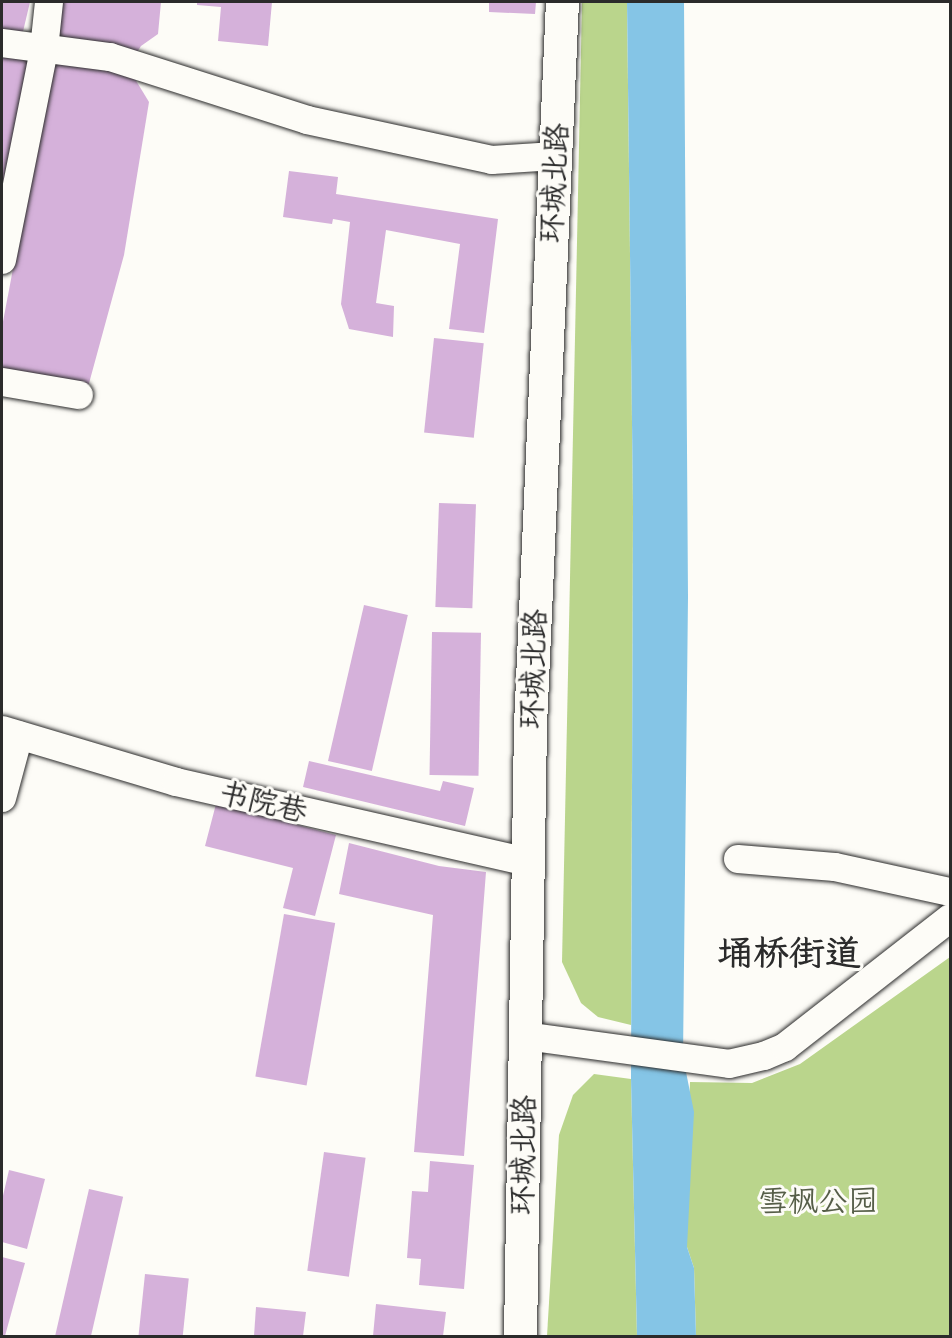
<!DOCTYPE html>
<meta charset="utf-8">
<style>
body{margin:0}
#map{position:relative;width:952px;height:1338px;overflow:hidden;background:#fdfcf7;font-family:Caveat,"LXGW WenKai TC",sans-serif}
div>[style]{position:absolute}
[style*='--x']{left:calc(var(--x)*1px);top:calc(var(--y)*1px);width:calc(var(--w)*1px);rotate:calc(var(--a)*1deg)}
.green>*{inset:0;background:#bad58c}
.water>*{inset:0;background:#85c5e6}
.building>*{inset:0;background:#d5b1da;transform-origin:0 0}
.roads{filter:drop-shadow(0 0 2px #2b2b2b) drop-shadow(0 0 2px #2b2b2b)}
.street>*{height:28px;margin:-14px;padding:0 14px;transform-origin:14px;border-radius:14px;background:#fdfcf7}
.secondary>*{height:33px;margin:-16.5px;padding:0 16.5px;transform-origin:16.5px;border-radius:16.5px;background:#fdfcf7}
span{translate:-50% -50%;white-space:nowrap;text-align:center;line-height:1.15;-webkit-text-stroke:6px #fdfcf7;paint-order:stroke}
.street-label{font-size:30px;color:#2b2b2b}
.park-label{font-size:30px;color:#565e48}
.district-label{font-size:36px;color:#2b2b2b;font-weight:700}
.frame{position:absolute;inset:0;border:3px solid #2b2b2b;pointer-events:none}
</style>
<div id="map">
<div class="green">
<i style="clip-path:polygon(582px 2px,627px 2px,633px 507px,631px 1025px,598px 1017px,581px 1003px,562px 962px)"></i>
<i style="clip-path:polygon(950px 957px,950px 1336px,696px 1336px,694px 1268px,684px 1238px,690px 1082px,752px 1083px,800px 1064px)"></i>
<i style="clip-path:polygon(594px 1074px,631px 1079px,637px 1336px,547px 1336px,559px 1135px,573px 1095px)"></i>
</div>
<div class="water">
<i style="clip-path:polygon(627px 2px,684px 2px,688px 597px,683px 1057px,694px 1112px,687px 1247px,694px 1268px,696px 1336px,637px 1336px,631px 1079px,633px 507px)"></i>
</div>
<div class="building">
<i style="clip-path:polygon(2px 2px,30px 2px,21px 40px,2px 37px)"></i>
<i style="clip-path:polygon(62px 2px,161px 2px,158px 34px,141px 46px,134px 57px,58px 45px)"></i>
<i style="clip-path:polygon(197px 2px,272px 2px,268px 46px,218px 41px,221px 7px,197px 5px)"></i>
<i style="clip-path:polygon(489px 2px,536px 2px,535px 14px,489px 12px)"></i>
<i style="clip-path:polygon(2px 55px,35px 60px,2px 224px)"></i>
<i style="clip-path:polygon(52px 62px,132px 74px,149px 102px,124px 255px,88px 387px,2px 371px,2px 327px)"></i>
<i style="clip-path:polygon(289px 171px,338px 177px,336px 194px,498px 219px,484px 333px,449px 329px,460px 244px,386px 230px,376px 303px,394px 306px,393px 337px,349px 329px,341px 304px,350px 222px,333px 219px,332px 224px,283px 217px)"></i>
<i style="left:434px;top:338px;width:50px;height:95px;rotate:6deg"></i>
<i style="left:439px;top:503px;width:37px;height:104px;rotate:2deg"></i>
<i style="left:364px;top:605px;width:45px;height:160px;rotate:13deg"></i>
<i style="left:432px;top:632px;width:49px;height:143px;rotate:1deg"></i>
<i style="clip-path:polygon(309px 761px,440px 791px,443px 781px,474px 788px,465px 826px,303px 787px)"></i>
<i style="clip-path:polygon(216px 804px,336px 835px,315px 916px,283px 908px,293px 868px,205px 846px)"></i>
<i style="clip-path:polygon(349px 843px,439px 866px,486px 872px,464px 1156px,414px 1152px,433px 915px,339px 894px)"></i>
<i style="left:284px;top:914px;width:52px;height:165px;rotate:10deg"></i>
<i style="left:324px;top:1152px;width:42px;height:120px;rotate:8deg"></i>
<i style="clip-path:polygon(430px 1161px,474px 1165px,464px 1289px,419px 1285px,421px 1259px,407px 1258px,412px 1191px,428px 1192px)"></i>
<i style="clip-path:polygon(9px 1170px,45px 1179px,27px 1249px,2px 1242px,2px 1200px)"></i>
<i style="left:89px;top:1189px;width:35px;height:151px;rotate:13deg"></i>
<i style="clip-path:polygon(2px 1257px,25px 1263px,5px 1336px,2px 1335px)"></i>
<i style="left:145px;top:1274px;width:44px;height:63px;rotate:6deg"></i>
<i style="clip-path:polygon(376px 1304px,446px 1312px,443px 1336px,373px 1336px)"></i>
<i style="clip-path:polygon(256px 1307px,306px 1312px,303px 1336px,254px 1336px)"></i>
</div>
<div class="roads">
<div class="street">
<i style="--x:2;--y:43;--w:109;--a:7.4"></i>
<i style="--x:110;--y:57;--w:207;--a:17.7"></i>
<i style="--x:307;--y:120;--w:189;--a:12.2"></i>
<i style="--x:492;--y:160;--w:63;--a:-3.6"></i>
<i style="--x:2;--y:260;--w:215;--a:-78.7"></i>
<i style="--x:44;--y:49;--w:47;--a:-83.9"></i>
<i style="--x:2;--y:382;--w:78;--a:9.6"></i>
<i style="--x:2;--y:730;--w:182;--a:16.6"></i>
<i style="--x:176;--y:782;--w:361;--a:12.8"></i>
<i style="--x:2;--y:798;--w:65;--a:-74.9"></i>
<i style="--x:738;--y:859;--w:97;--a:4.7"></i>
<i style="--x:835;--y:867;--w:118;--a:12.3"></i>
<i style="--x:525;--y:1036;--w:206;--a:7.8"></i>
<i style="--x:729;--y:1064;--w:36;--a:-13"></i>
<i style="--x:764;--y:1056;--w:23;--a:-23"></i>
<i style="--x:785;--y:1047;--w:209;--a:-38"></i>
</div>
<div class="secondary">
<i style="--x:520;--y:1336;--w:611;--a:-89.06"></i>
<i style="--x:530;--y:725;--w:724;--a:-87.47"></i>
</div>
</div>
<div class="street-label">
<span style="left:554px;top:183px;rotate:-87deg">环城北路</span>
<span style="left:533px;top:669px;rotate:-88deg">环城北路</span>
<span style="left:263px;top:802px;rotate:13deg">书院巷</span>
<span style="left:523px;top:1155px;rotate:-89deg">环城北路</span>
</div>
<div class="park-label">
<span style="left:818px;top:1201px">雪枫公园</span>
</div>
<div class="district-label">
<span style="left:789px;top:954px">埇桥街道</span>
</div>
<div class="frame"></div>
</div>
